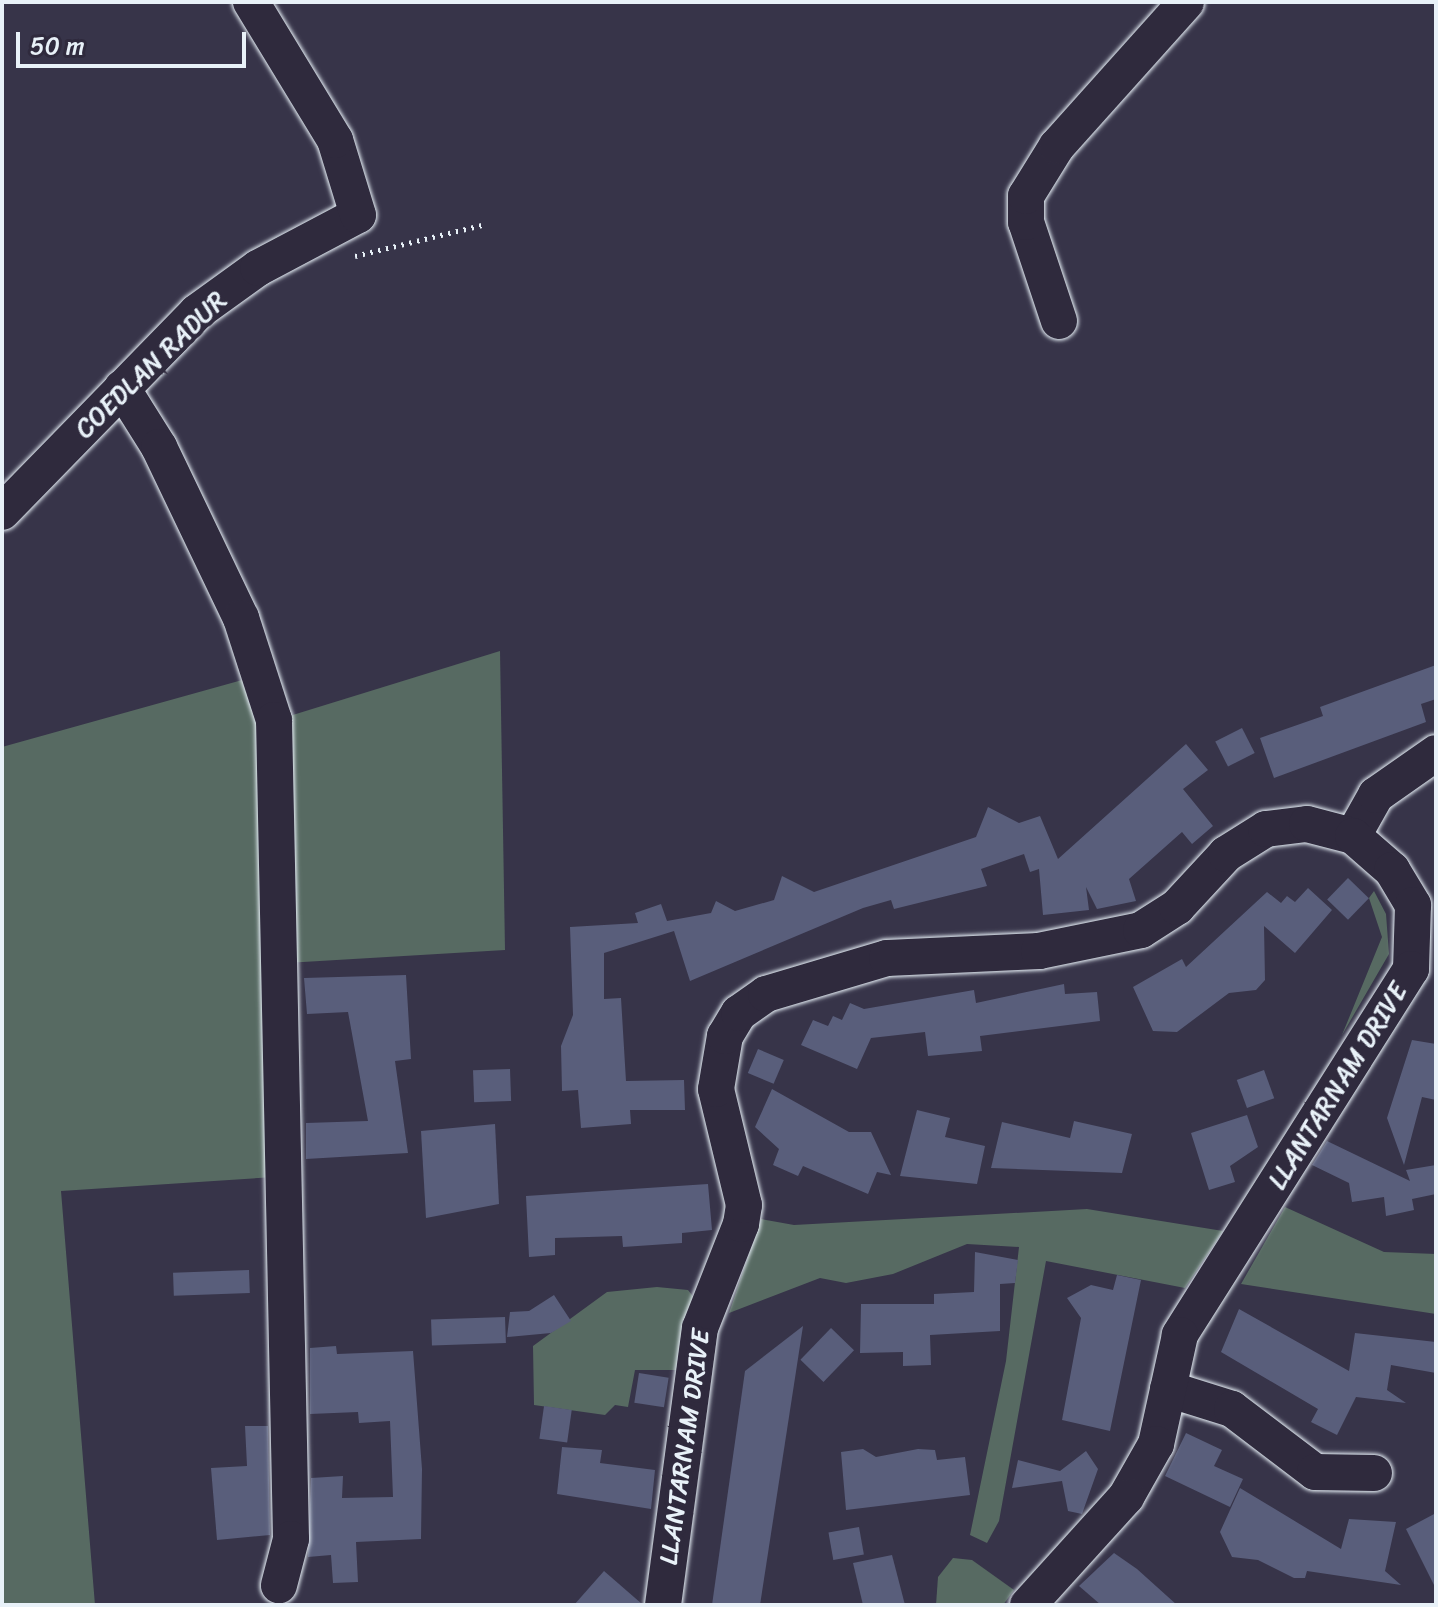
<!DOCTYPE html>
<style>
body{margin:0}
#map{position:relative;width:1438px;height:1607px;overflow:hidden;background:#373449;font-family:Sriracha,sans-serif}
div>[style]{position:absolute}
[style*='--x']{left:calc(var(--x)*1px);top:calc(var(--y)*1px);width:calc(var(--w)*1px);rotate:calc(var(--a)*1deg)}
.green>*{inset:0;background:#576a62}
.building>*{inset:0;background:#595e7b;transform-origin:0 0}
.path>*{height:5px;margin-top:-2.5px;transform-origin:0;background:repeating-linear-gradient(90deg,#e8f1f8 0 2px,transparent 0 8px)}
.roads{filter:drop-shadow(0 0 2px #e8f1f8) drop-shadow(0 0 2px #e8f1f8)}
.minor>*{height:36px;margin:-18px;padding:0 18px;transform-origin:18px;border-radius:18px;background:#2f2a3d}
span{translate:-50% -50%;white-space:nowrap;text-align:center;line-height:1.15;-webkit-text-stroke:8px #2f2a3d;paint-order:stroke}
.street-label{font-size:26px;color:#e8f1f8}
.frame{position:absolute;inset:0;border:4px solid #e8f1f8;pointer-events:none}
.scale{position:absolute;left:16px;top:32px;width:230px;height:36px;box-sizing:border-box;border:4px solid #e8f1f8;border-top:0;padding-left:10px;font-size:24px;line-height:28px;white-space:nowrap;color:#e8f1f8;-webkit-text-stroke:6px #2f2a3d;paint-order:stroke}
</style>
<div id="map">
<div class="green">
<i style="clip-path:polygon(500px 651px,505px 950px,286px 963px,283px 718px)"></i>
<i style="clip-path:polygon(253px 677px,265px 723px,274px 1177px,61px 1191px,95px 1605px,2px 1605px,2px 747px)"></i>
<i style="clip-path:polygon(1374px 891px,1386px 914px,1389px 954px,1342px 1035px,1382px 937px,1369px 898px)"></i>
<i style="clip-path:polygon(1285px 1207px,1384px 1252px,1436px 1254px,1436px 1314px,1241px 1284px)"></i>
<i style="clip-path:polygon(1087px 1209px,1223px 1231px,1185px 1288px,1046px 1261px,999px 1521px,987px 1543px,970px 1535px,1006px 1361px,1019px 1247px,967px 1244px,893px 1274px,846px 1283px,820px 1278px,729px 1313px,761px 1219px,794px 1225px)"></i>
<i style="clip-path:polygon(657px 1287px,688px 1290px,695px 1299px,685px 1370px,635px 1370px,628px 1407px,615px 1405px,605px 1415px,534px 1405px,533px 1346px,607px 1292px)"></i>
<i style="clip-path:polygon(953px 1558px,972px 1560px,1014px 1590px,1003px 1605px,936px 1605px,938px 1577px)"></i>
</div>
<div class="building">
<i style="clip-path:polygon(1436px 665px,1436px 699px,1421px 704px,1426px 722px,1274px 778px,1260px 738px,1323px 716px,1320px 707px)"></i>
<i style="left:1242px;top:728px;width:28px;height:30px;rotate:63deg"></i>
<i style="clip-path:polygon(1186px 744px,1208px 770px,1183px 789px,1213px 826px,1192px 844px,1182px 832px,1129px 879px,1136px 901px,1097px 909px,1086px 887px,1089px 910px,1043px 915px,1039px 869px,1030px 872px,1024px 854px,981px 869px,987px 886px,894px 909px,891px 900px,863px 908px,690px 981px,674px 931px,604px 953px,604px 999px,621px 998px,626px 1081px,684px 1080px,685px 1110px,630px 1110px,631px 1124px,581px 1128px,578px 1090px,562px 1091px,561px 1046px,573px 1015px,570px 927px,638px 923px,635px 913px,661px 904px,667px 921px,711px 913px,716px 901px,735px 911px,774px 900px,782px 876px,814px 892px,976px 837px,988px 807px,1019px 823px,1040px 816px,1058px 859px)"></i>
<i style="left:1348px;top:878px;width:29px;height:30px;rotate:44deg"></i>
<i style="clip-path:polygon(1308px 888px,1332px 910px,1295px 953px,1264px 926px,1265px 980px,1256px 990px,1229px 993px,1177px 1032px,1153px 1031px,1133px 987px,1182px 959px,1186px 967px,1267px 892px,1281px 903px,1287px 896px,1295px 902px)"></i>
<i style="clip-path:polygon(406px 975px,411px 1059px,395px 1061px,408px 1153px,306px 1159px,306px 1123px,368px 1121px,348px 1012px,307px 1014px,304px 978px)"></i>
<i style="clip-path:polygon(1064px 984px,1065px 994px,1097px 992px,1100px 1021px,980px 1036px,982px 1051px,928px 1056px,925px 1032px,871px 1038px,857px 1069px,801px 1045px,813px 1020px,828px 1026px,833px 1016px,842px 1020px,850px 1003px,864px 1009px,974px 990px,976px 1003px)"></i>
<i style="clip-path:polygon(1412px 1040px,1436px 1044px,1436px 1100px,1422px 1097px,1404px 1165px,1387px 1118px)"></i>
<i style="left:758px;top:1049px;width:28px;height:26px;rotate:23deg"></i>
<i style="left:510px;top:1069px;width:32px;height:37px;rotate:88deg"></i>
<i style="left:1264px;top:1070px;width:30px;height:29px;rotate:70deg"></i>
<i style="clip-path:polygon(772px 1089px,849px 1132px,871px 1132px,891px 1175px,877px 1172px,868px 1194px,803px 1166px,798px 1176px,773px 1165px,779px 1149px,755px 1127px)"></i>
<i style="clip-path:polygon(917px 1110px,950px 1118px,945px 1137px,985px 1146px,977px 1184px,900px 1176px)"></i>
<i style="clip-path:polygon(1247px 1115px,1258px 1147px,1230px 1166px,1235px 1182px,1209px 1190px,1191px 1133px)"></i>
<i style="clip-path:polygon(1074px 1121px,1132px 1134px,1122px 1173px,991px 1168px,1002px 1122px,1070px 1138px)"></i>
<i style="clip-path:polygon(495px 1124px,499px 1204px,426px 1218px,421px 1131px)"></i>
<i style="clip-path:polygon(1327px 1141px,1410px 1181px,1406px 1170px,1436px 1165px,1436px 1194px,1412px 1199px,1414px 1210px,1386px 1216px,1384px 1197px,1352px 1202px,1349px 1183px,1312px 1165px)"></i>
<i style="clip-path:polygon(708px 1184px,712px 1230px,682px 1233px,682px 1243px,623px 1247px,622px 1236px,555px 1238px,555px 1255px,529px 1257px,526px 1196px)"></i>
<i style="clip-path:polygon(975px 1252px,1018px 1260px,1015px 1283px,1000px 1284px,1000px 1331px,930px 1335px,931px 1365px,903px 1366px,903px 1352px,860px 1353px,861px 1304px,934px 1304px,934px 1294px,974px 1292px)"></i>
<i style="left:249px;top:1270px;width:23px;height:76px;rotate:88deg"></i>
<i style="clip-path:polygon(1117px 1275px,1141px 1280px,1110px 1431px,1062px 1420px,1081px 1318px,1067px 1298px,1091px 1285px,1113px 1290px)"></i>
<i style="clip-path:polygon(554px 1295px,571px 1321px,551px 1333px,507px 1337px,510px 1312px,529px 1311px)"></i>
<i style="clip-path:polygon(1239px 1309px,1349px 1371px,1355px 1333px,1436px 1342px,1436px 1373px,1391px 1365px,1387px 1390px,1406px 1403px,1356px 1397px,1337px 1435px,1311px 1422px,1318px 1409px,1221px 1352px)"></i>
<i style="left:505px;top:1317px;width:26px;height:74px;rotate:88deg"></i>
<i style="clip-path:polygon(803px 1326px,760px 1605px,712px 1605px,745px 1371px)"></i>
<i style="left:831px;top:1328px;width:32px;height:44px;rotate:44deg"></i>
<i style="clip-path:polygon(336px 1346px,337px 1354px,413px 1351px,422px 1469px,421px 1539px,356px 1542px,358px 1582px,333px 1583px,331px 1555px,308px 1557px,311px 1478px,343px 1476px,342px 1498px,393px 1497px,390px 1421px,359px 1423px,358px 1412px,310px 1414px,310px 1348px)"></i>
<i style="left:639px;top:1373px;width:30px;height:30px;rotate:9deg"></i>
<i style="left:544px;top:1406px;width:28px;height:33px;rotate:8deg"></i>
<i style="clip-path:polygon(245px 1426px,268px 1426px,270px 1535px,217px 1540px,211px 1468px,247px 1466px)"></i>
<i style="clip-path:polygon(1186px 1433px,1222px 1450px,1214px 1466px,1243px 1479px,1230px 1507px,1165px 1476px)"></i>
<i style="clip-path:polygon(562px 1447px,602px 1450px,600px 1463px,655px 1470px,651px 1509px,557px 1494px)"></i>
<i style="clip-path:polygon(863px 1449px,876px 1457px,918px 1449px,935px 1450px,937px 1460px,965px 1457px,970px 1495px,846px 1510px,841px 1452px)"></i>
<i style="clip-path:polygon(1086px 1451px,1098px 1469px,1082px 1514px,1068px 1511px,1062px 1481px,1012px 1488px,1018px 1460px,1060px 1471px)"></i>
<i style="clip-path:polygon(1240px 1488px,1341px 1549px,1349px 1519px,1396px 1522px,1385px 1571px,1401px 1585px,1307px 1571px,1305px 1578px,1294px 1578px,1258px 1560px,1232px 1557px,1220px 1532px)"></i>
<i style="clip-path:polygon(1436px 1513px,1436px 1589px,1406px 1529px)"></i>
<i style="left:859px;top:1527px;width:28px;height:31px;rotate:80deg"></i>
<i style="clip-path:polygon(1114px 1553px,1137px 1569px,1177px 1605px,1101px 1605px,1079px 1586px)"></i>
<i style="clip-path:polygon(892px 1555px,905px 1605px,863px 1605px,853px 1563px)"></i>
<i style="clip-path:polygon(604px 1571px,642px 1604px,642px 1605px,574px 1605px)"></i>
</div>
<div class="path">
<i style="--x:355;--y:256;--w:135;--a:-13.7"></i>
</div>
<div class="roads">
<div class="minor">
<i style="--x:1059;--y:321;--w:104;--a:-108.4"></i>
<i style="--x:1026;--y:222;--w:26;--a:-90"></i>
<i style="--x:1026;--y:196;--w:59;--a:-58.2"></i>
<i style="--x:1057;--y:146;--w:193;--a:-48.1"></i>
<i style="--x:122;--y:388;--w:70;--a:57.9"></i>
<i style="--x:159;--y:447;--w:190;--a:64.4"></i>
<i style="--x:241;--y:618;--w:107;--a:72.1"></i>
<i style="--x:274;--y:720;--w:819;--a:88.81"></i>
<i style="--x:291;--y:1539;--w:48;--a:104.6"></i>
<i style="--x:2;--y:512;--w:279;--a:-45.7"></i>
<i style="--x:197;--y:312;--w:75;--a:-35.8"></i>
<i style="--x:258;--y:268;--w:113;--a:-27.9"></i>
<i style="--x:358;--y:215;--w:78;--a:-107"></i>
<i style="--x:335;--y:140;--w:162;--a:-121.3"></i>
<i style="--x:1353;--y:836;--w:47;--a:-60.7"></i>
<i style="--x:1376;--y:795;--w:73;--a:-35"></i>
<i style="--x:1168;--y:1389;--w:67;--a:17.4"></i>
<i style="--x:1232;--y:1409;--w:104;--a:37.2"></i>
<i style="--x:1315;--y:1472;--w:59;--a:1"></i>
<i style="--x:663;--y:1605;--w:279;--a:-82.4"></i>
<i style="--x:700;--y:1328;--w:112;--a:-68.5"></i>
<i style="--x:741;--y:1224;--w:19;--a:-81"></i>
<i style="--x:744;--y:1205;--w:119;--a:-103.6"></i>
<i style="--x:716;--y:1089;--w:54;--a:-80.4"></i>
<i style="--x:725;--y:1036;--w:27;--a:-59"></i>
<i style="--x:739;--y:1013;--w:33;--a:-35"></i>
<i style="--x:766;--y:994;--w:126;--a:-16.6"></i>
<i style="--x:887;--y:958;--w:152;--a:-2.6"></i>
<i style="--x:1039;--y:951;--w:104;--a:-11.6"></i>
<i style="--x:1141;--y:930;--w:43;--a:-32.6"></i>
<i style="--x:1177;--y:907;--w:72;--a:-47.2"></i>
<i style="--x:1226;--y:854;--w:47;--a:-32"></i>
<i style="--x:1266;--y:829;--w:41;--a:-7"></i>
<i style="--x:1307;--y:824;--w:48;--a:14.6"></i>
<i style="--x:1353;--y:836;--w:52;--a:41.1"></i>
<i style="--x:1392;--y:870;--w:41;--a:59"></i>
<i style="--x:1413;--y:905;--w:64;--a:91.8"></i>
<i style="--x:1411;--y:969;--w:433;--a:122.3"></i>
<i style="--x:1180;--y:1335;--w:112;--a:102.4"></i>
<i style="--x:1156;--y:1444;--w:61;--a:119.5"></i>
<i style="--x:1126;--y:1497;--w:146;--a:132.2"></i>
</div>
</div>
<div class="street-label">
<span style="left:151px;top:365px;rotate:-44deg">COEDLAN RADUR</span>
<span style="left:1338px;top:1086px;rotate:-58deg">LLANTARNAM DRIVE</span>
<span style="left:685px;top:1447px;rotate:-82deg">LLANTARNAM DRIVE</span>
</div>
<div class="frame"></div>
<div class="scale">50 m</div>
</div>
